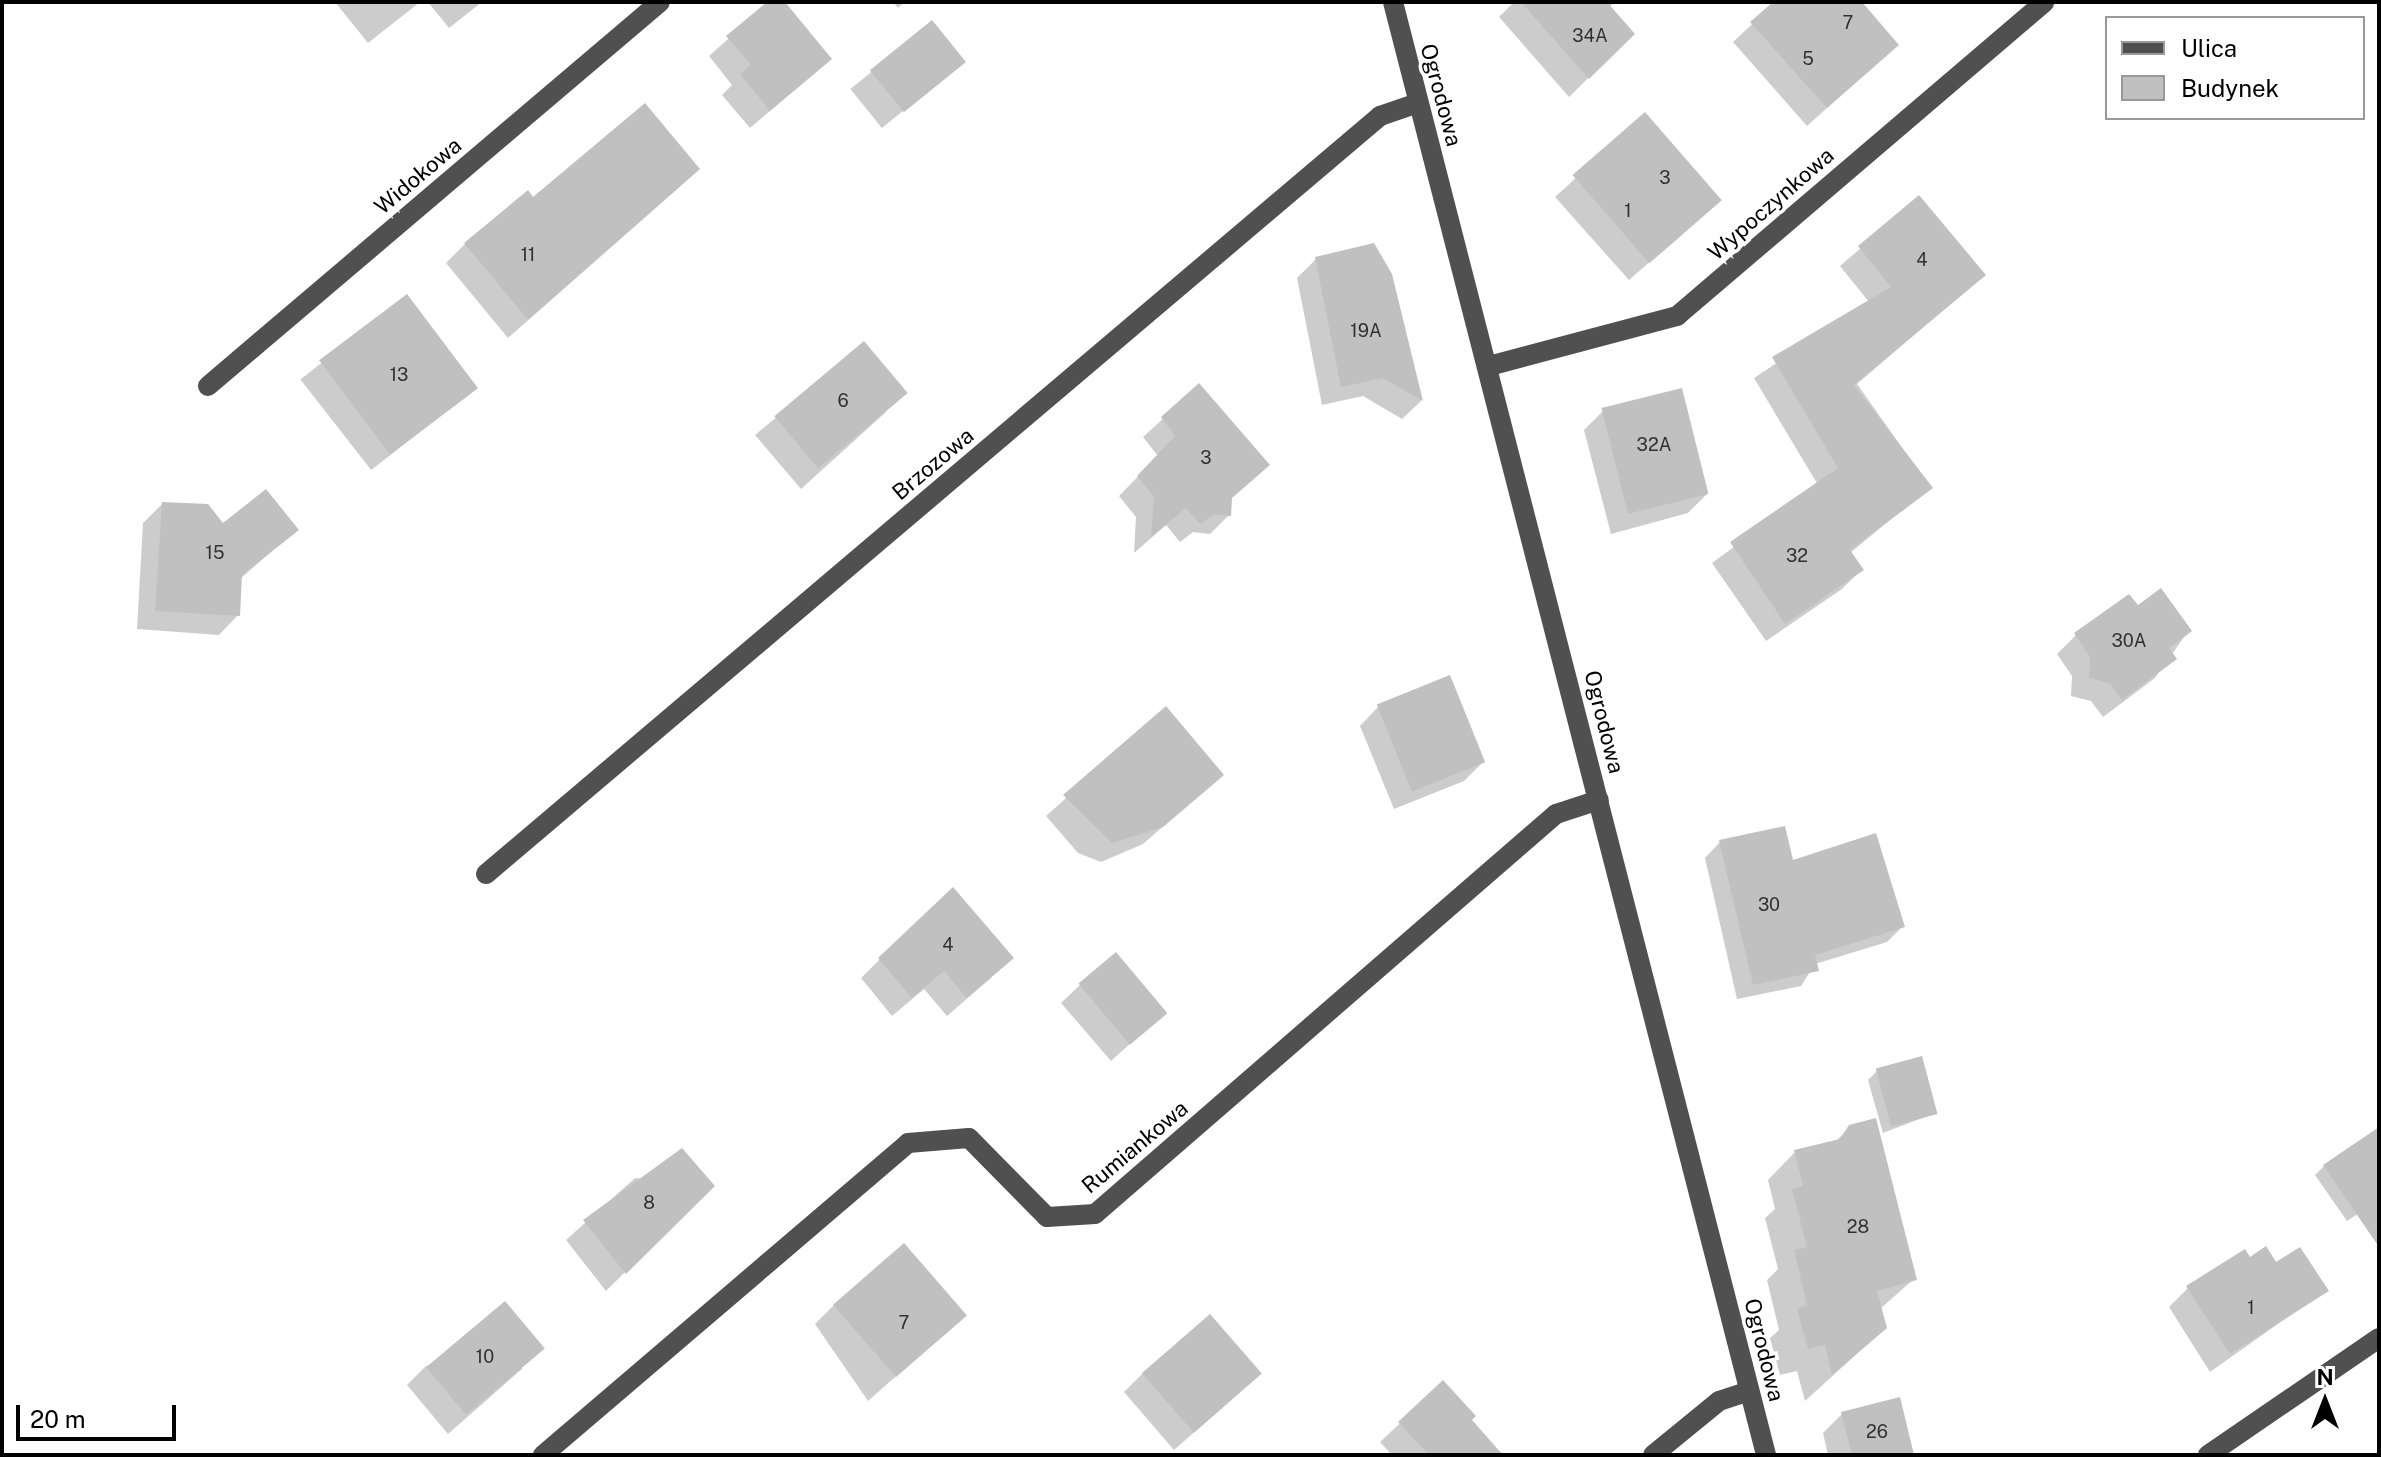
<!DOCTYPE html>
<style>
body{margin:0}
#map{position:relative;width:2381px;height:1457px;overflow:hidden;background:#fff;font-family:"Public Sans",sans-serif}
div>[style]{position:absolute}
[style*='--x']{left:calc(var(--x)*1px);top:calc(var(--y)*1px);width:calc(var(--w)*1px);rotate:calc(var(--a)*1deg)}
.shadow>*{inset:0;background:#0003;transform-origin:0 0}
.building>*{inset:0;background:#c0c0c0;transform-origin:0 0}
.minor>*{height:20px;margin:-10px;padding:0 10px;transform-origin:10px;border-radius:10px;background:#505050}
span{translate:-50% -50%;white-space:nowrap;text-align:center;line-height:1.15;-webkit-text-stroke:7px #fff;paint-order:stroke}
.number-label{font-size:18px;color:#303030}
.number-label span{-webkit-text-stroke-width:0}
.street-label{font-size:22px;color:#000}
.frame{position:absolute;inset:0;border:4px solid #000;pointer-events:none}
.legend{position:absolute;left:2105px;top:16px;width:260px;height:104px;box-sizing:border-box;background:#fff;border:2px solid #999;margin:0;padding:10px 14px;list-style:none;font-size:24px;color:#000}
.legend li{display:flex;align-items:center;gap:16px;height:40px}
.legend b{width:40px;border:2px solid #999}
.north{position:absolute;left:2285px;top:1361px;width:80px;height:80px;-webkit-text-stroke:6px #fff;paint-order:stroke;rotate:0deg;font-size:22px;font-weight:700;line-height:32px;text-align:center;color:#000}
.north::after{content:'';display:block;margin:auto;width:28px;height:36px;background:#000;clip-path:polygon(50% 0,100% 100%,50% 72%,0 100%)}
.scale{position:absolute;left:16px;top:1405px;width:160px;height:36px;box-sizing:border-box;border:4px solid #000;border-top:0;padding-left:10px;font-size:24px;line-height:28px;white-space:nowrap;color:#000;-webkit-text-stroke:6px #fff;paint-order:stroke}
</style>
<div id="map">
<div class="shadow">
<i style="clip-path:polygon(335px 2px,420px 2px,368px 43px)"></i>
<i style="clip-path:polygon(428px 2px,482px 2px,449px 28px)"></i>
<i style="clip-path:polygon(770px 2px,782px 2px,830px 59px,750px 128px,722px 95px,732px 85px,709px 56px)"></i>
<i style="clip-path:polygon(893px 2px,904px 2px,898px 8px)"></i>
<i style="clip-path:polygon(1514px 2px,1615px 2px,1609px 7px,1633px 34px,1569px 97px,1499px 17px)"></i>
<i style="clip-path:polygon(1776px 2px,1859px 2px,1897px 45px,1807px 126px,1733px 42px)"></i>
<i style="left:932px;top:23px;width:50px;height:105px;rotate:51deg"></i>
<i style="clip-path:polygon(1645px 115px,1700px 218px,1629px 280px,1555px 197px)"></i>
<i style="clip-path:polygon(678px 188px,508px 338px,446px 263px,465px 244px)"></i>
<i style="clip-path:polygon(1919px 198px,1984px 275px,1857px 384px,1930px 487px,1850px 553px,1861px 570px,1842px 589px,1766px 641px,1712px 563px,1818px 485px,1754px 378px,1869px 302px,1840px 266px)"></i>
<i style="clip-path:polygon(1316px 259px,1390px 275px,1421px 401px,1402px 419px,1363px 396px,1322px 405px,1297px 278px)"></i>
<i style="left:406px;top:297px;width:115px;height:134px;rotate:52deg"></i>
<i style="clip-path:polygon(864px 344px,886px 412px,801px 489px,755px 435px)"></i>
<i style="clip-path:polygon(1199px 386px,1229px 515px,1210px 534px,1193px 532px,1180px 542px,1166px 525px,1134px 553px,1136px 517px,1119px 496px,1158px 456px,1143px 437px)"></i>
<i style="clip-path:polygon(1603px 411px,1707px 494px,1688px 513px,1611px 534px,1584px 430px)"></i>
<i style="clip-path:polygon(162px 504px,223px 526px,296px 530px,240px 579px,238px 615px,219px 635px,137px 629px,143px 523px)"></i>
<i style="clip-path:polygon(2137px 607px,2189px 630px,2155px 678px,2103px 717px,2091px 701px,2071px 696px,2072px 676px,2057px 654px,2076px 635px)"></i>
<i style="clip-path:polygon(1378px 707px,1483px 762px,1464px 781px,1394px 809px,1360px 726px)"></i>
<i style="clip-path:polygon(1166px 709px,1222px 775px,1143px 844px,1101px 862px,1078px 853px,1046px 816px)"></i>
<i style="clip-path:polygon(1720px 842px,1792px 862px,1903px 926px,1887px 942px,1815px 964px,1801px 986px,1737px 999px,1705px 858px)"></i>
<i style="clip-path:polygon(880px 959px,992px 977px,947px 1016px,924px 989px,892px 1016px,861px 978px)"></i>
<i style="clip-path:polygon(1080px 985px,1165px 1012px,1111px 1061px,1061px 1003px)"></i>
<i style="clip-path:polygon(1877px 1071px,1935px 1113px,1883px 1133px,1868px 1080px)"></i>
<i style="clip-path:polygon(1850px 1127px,1914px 1279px,1880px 1309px,1885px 1328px,1805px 1401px,1797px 1371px,1780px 1375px,1770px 1338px,1779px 1330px,1767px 1280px,1778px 1269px,1765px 1218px,1775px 1209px,1768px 1180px,1795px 1152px,1835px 1142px)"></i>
<i style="clip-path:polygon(2379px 1160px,2379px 1200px,2347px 1221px,2315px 1175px,2324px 1166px)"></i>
<i style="clip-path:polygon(635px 1178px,712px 1186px,606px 1291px,566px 1240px)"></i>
<i style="clip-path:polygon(2276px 1265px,2326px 1290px,2210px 1372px,2169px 1307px,2188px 1288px)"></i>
<i style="clip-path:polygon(834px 1305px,964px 1316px,868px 1401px,815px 1324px)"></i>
<i style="clip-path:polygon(426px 1366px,523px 1368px,448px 1434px,407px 1385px)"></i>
<i style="clip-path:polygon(1143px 1373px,1240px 1392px,1174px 1450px,1124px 1392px)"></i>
<i style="clip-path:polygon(1443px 1383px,1469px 1420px,1497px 1455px,1392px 1455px,1380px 1442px)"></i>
<i style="clip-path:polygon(1899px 1400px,1914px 1455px,1828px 1455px,1823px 1433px,1842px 1414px)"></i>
</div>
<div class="building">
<i style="clip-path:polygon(767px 2px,785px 2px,832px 59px,770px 111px,740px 74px,751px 65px,726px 36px)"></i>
<i style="clip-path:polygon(1521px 2px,1607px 2px,1635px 34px,1589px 79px)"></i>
<i style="clip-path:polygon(1773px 2px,1862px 2px,1899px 45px,1827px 108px,1750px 22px)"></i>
<i style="left:932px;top:20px;width:54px;height:80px;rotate:51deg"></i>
<i style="clip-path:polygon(645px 103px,700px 169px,528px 320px,464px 243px,528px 190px,533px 197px)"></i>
<i style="left:1645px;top:112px;width:117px;height:96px;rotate:49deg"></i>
<i style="clip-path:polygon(1919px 195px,1986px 275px,1854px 385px,1933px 488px,1850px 550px,1864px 570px,1785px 624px,1730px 542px,1838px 468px,1772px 357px,1891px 287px,1858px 246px)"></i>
<i style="clip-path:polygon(1374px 243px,1392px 274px,1423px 401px,1383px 378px,1341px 387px,1315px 257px)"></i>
<i style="left:407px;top:294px;width:118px;height:110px;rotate:53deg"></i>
<i style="left:864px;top:341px;width:68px;height:117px;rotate:50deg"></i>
<i style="clip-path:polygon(1199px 383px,1270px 465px,1232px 498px,1231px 516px,1214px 514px,1200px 524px,1186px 508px,1151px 537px,1154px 497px,1137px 476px,1175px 436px,1161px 417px)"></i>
<i style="left:1682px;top:388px;width:109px;height:83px;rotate:76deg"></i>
<i style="clip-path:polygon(266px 489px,299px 530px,242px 575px,240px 616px,155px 611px,162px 502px,208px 504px,223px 523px)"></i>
<i style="clip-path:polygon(2161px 588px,2192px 631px,2169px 648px,2177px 659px,2122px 700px,2110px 683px,2089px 678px,2090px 657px,2074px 633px,2129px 594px,2138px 605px)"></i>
<i style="left:1450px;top:675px;width:94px;height:79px;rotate:68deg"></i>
<i style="clip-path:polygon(1166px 706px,1224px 775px,1163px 827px,1112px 843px,1063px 795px)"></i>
<i style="clip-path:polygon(1785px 826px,1793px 860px,1876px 833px,1905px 927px,1815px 955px,1819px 971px,1753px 985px,1719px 840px)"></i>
<i style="clip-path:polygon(953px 887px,1014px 958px,967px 998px,944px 971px,912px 998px,878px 958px)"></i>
<i style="left:1116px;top:952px;width:80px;height:49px;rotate:50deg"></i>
<i style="left:1922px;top:1056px;width:60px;height:48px;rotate:75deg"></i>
<i style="clip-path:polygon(1876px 1118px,1917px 1280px,1877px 1291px,1887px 1328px,1832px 1375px,1825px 1345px,1808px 1349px,1797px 1309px,1807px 1305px,1794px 1250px,1807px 1247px,1792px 1189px,1803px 1186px,1794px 1150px,1840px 1139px,1849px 1125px)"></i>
<i style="clip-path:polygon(2379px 1127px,2379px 1247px,2323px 1165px)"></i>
<i style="clip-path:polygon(682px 1148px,715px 1186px,626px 1274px,583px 1220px)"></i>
<i style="left:904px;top:1243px;width:96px;height:94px;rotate:49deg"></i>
<i style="clip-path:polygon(2266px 1246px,2276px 1262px,2300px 1247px,2329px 1291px,2230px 1354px,2186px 1286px,2245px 1249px,2250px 1257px)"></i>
<i style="left:505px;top:1301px;width:62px;height:103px;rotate:50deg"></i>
<i style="left:1210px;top:1314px;width:79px;height:90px;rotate:49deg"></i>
<i style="clip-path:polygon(1443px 1380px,1476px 1416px,1472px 1420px,1503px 1455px,1429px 1455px,1398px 1422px)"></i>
<i style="clip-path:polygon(1900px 1397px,1914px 1455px,1852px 1455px,1841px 1412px)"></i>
</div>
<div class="minor">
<i style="--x:1393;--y:2;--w:1500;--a:75.6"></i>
<i style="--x:1489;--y:366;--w:195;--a:-14.9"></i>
<i style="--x:1677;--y:316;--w:483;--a:-40.5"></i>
<i style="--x:208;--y:386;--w:593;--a:-40.35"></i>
<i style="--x:486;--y:874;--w:1172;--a:-40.29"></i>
<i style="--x:1380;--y:116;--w:40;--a:-18.9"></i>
<i style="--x:543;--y:1455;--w:480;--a:-40.5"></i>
<i style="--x:908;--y:1143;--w:61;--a:-4.7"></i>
<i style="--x:969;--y:1138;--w:111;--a:45.4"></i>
<i style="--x:1047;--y:1217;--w:48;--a:-3.6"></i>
<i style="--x:1095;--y:1214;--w:610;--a:-40.95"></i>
<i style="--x:1556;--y:814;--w:45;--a:-18"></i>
<i style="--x:1653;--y:1455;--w:85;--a:-39.3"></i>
<i style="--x:1719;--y:1401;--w:32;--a:-18"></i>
<i style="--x:2208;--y:1455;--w:207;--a:-34.4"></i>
</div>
<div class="number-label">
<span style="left:1848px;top:23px">7</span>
<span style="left:1590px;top:36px">34A</span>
<span style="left:1808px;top:59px">5</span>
<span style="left:1665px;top:178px">3</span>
<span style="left:1628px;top:211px">1</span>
<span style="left:528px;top:255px">11</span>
<span style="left:1922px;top:260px">4</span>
<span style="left:1366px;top:331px">19A</span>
<span style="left:399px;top:375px">13</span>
<span style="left:843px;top:401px">6</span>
<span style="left:1654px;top:445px">32A</span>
<span style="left:1206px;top:458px">3</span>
<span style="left:215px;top:553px">15</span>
<span style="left:1797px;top:556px">32</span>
<span style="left:2129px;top:641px">30A</span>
<span style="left:1769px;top:905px">30</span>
<span style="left:948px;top:945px">4</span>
<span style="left:649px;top:1203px">8</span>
<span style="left:1858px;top:1227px">28</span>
<span style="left:2251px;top:1308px">1</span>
<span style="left:904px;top:1323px">7</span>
<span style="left:485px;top:1357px">10</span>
<span style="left:1877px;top:1432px">26</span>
</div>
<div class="street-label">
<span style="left:1441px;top:95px;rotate:75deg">Ogrodowa</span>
<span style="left:418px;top:176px;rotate:-40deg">Widokowa</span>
<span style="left:1771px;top:204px;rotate:-41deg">Wypoczynkowa</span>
<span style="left:933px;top:464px;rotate:-40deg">Brzozowa</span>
<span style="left:1604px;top:722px;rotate:76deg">Ogrodowa</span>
<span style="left:1135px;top:1147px;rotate:-40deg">Rumiankowa</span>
<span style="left:1764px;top:1350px;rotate:76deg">Ogrodowa</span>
</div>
<div class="frame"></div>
<ul class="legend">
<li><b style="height:10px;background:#505050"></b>Ulica</li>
<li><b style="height:22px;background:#c0c0c0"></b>Budynek</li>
</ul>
<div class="north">N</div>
<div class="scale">20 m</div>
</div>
